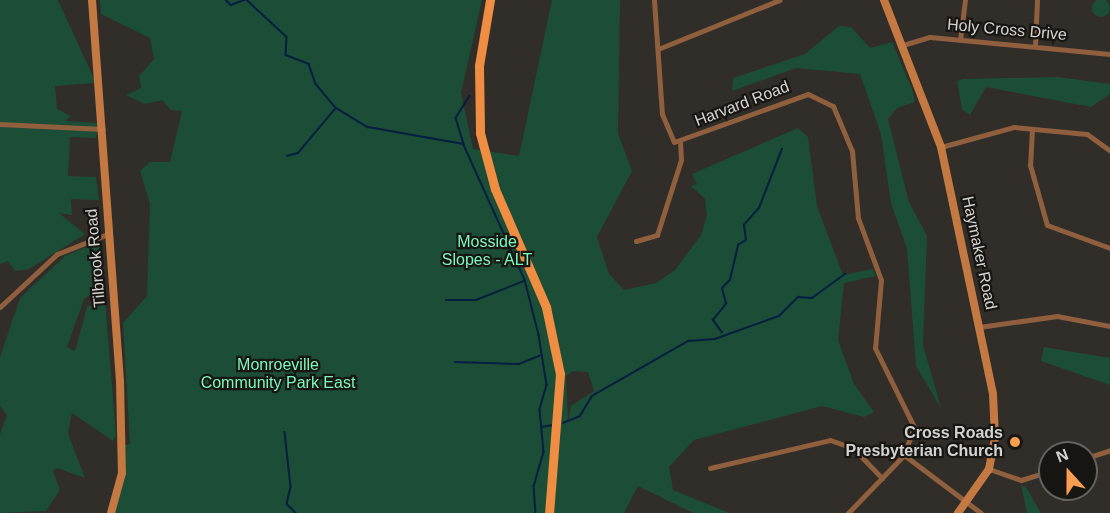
<!DOCTYPE html>
<style>
body{margin:0}
#map{position:relative;width:1110px;height:513px;overflow:hidden;background:#312d28;font-family:Arial,sans-serif}
div>[style]{position:absolute}
[style*='--x']{left:calc(var(--x)*1px);top:calc(var(--y)*1px);width:calc(var(--w)*1px);rotate:calc(var(--a)*1deg)}
.green>*{inset:0;background:#1c4d37}
.round{border-radius:50%}
.stream>*{height:1.5px;margin:-0.75px;padding:0 0.75px;transform-origin:0.75px;border-radius:0.75px;background:#041f3f}
.street>*{height:5px;margin:-2.5px;padding:0 2.5px;transform-origin:2.5px;border-radius:2.5px;background:#8f5f3e}
.secondary>*{height:8px;margin:-4px;padding:0 4px;transform-origin:4px;border-radius:4px;background:#c57942}
.primary>*{height:9px;margin:-4.5px;padding:0 4.5px;transform-origin:4.5px;border-radius:4.5px;background:#ef8d42}
.dots>*{width:16px;height:16px;translate:-50% -50%;box-sizing:border-box;border:3px solid #181613;border-radius:50%}
span{translate:-50% -50%;white-space:nowrap;text-align:center;line-height:1.15;-webkit-text-stroke:4.5px #181613;paint-order:stroke}
.street-label{font-size:16px;color:#d5d3cf}
.park-label{font-size:16px;color:#79fabe}
.poi-label{font-size:16px;color:#d5d3cf;font-weight:700}
.right{translate:-100% -50%;text-align:right}
.north{position:absolute;left:1038px;top:441px;width:60px;height:60px;box-sizing:border-box;background:#181613;border:2px solid #64625e;border-radius:50%;rotate:339deg;font-size:16px;font-weight:700;line-height:24px;text-align:center;color:#d5d3cf}
.north::after{content:'';display:block;margin:auto;width:21px;height:27px;background:#fa9f4f;clip-path:polygon(50% 0,100% 100%,50% 72%,0 100%)}
</style>
<div id="map">
<div class="green">
<i class="round" style="left:1092px;top:-1px;width:18px;height:18px"></i>
<i style="clip-path:polygon(0 0,58px 0,96px 83px,55px 86px,57px 109px,71px 116px,65px 121px,98px 123px,96px 138px,70px 137px,68px 176px,96px 177px,99px 200px,71px 199px,72px 215px,59px 213px,85px 234px,29px 269px,15px 271px,8px 261px,0 264px)"></i>
<i style="clip-path:polygon(evenodd,100px 0,482px 0,461px 93px,468px 125px,473px 149px,519px 156px,552px 0,620px 0,618px 133px,632px 171px,597px 237px,609px 274px,624px 290px,656px 283px,675px 270px,701px 235px,707px 215px,705px 199px,691px 186px,697px 184px,692px 174px,798px 128px,808px 137px,817px 206px,843px 275px,873px 269px,876px 276px,844px 283px,838px 340px,854px 384px,874px 412px,864px 417px,822px 406px,694px 440px,669px 467px,673px 490px,729px 513px,693px 513px,638px 486px,624px 513px,111px 513px,122px 473px,121px 446px,130px 444px,123px 323px,147px 296px,150px 204px,140px 171px,150px 162px,170px 162px,182px 111px,171px 110px,162px 100px,145px 104px,126px 95px,141px 88px,139px 76px,154px 59px,150px 38px,101px 14px,100px 0,573px 371px,588px 372px,594px 391px,571px 406px,568px 421px,566px 376px,573px 371px)"></i>
<i style="clip-path:polygon(839px 26px,851px 27px,870px 48px,892px 42px,912px 89px,915px 102px,897px 108px,888px 119px,909px 202px,927px 236px,923px 345px,941px 408px,916px 366px,907px 249px,891px 203px,881px 134px,860px 74px,796px 68px,732px 91px,733px 78px,805px 54px)"></i>
<i style="clip-path:polygon(1058px 77px,1110px 84px,1110px 94px,1091px 107px,986px 87px,970px 115px,962px 109px,957px 81px,963px 79px)"></i>
<i style="clip-path:polygon(95px 243px,102px 245px,104px 284px,84px 299px,67px 347px,75px 351px,87px 307px,105px 300px,116px 435px,113px 441px,72px 413px,68px 433px,85px 478px,57px 468px,53px 471px,60px 490px,46px 511px,0 513px,0 434px,7px 415px,0 406px,0 357px,20px 298px,65px 256px)"></i>
<i style="clip-path:polygon(1044px 347px,1110px 358px,1110px 385px,1041px 361px)"></i>
<i style="clip-path:polygon(1021px 485px,1026px 487px,1041px 513px,1027px 513px)"></i>
</div>
<div class="stream">
<i style="--x:226;--y:0;--w:7;--a:45"></i>
<i style="--x:231;--y:5;--w:14;--a:-21"></i>
<i style="--x:247;--y:0;--w:54;--a:42.8"></i>
<i style="--x:287;--y:37;--w:18;--a:93"></i>
<i style="--x:286;--y:55;--w:25;--a:21"></i>
<i style="--x:309;--y:64;--w:21;--a:71"></i>
<i style="--x:316;--y:84;--w:31;--a:50"></i>
<i style="--x:336;--y:108;--w:37;--a:31"></i>
<i style="--x:368;--y:127;--w:97;--a:10.1"></i>
<i style="--x:470;--y:96;--w:26;--a:122"></i>
<i style="--x:456;--y:118;--w:28;--a:73"></i>
<i style="--x:464;--y:145;--w:148;--a:65.7"></i>
<i style="--x:525;--y:280;--w:57;--a:75.7"></i>
<i style="--x:539;--y:335;--w:51;--a:80.9"></i>
<i style="--x:547;--y:385;--w:26;--a:106"></i>
<i style="--x:540;--y:410;--w:42;--a:84.6"></i>
<i style="--x:544;--y:452;--w:35;--a:106"></i>
<i style="--x:534;--y:486;--w:27;--a:86"></i>
<i style="--x:287;--y:156;--w:11;--a:-15"></i>
<i style="--x:298;--y:153;--w:57;--a:-49.9"></i>
<i style="--x:446;--y:300;--w:30;--a:0"></i>
<i style="--x:476;--y:300;--w:52;--a:-21.6"></i>
<i style="--x:722;--y:333;--w:16;--a:-125"></i>
<i style="--x:713;--y:320;--w:21;--a:-51"></i>
<i style="--x:726;--y:304;--w:16;--a:-104"></i>
<i style="--x:722;--y:288;--w:11;--a:-45"></i>
<i style="--x:730;--y:280;--w:36;--a:-77"></i>
<i style="--x:738;--y:245;--w:9;--a:-32"></i>
<i style="--x:746;--y:240;--w:15;--a:-98"></i>
<i style="--x:744;--y:225;--w:23;--a:-49"></i>
<i style="--x:759;--y:208;--w:63;--a:-68.7"></i>
<i style="--x:455;--y:362;--w:64;--a:1.8"></i>
<i style="--x:519;--y:364;--w:24;--a:-22"></i>
<i style="--x:563;--y:423;--w:18;--a:-22"></i>
<i style="--x:580;--y:416;--w:23;--a:-59"></i>
<i style="--x:592;--y:396;--w:111;--a:-29.8"></i>
<i style="--x:688;--y:341;--w:27;--a:-4"></i>
<i style="--x:715;--y:339;--w:68;--a:-19.8"></i>
<i style="--x:779;--y:316;--w:27;--a:-45"></i>
<i style="--x:798;--y:297;--w:14;--a:4"></i>
<i style="--x:812;--y:298;--w:41;--a:-36"></i>
<i style="--x:541;--y:427;--w:12;--a:-9"></i>
<i style="--x:285;--y:432;--w:55;--a:83.8"></i>
<i style="--x:291;--y:487;--w:17;--a:103"></i>
<i style="--x:287;--y:504;--w:13;--a:45"></i>
</div>
<div class="street">
<i style="--x:654;--y:0;--w:114;--a:86"></i>
<i style="--x:662;--y:114;--w:30;--a:67"></i>
<i style="--x:674;--y:142;--w:142;--a:-19.7"></i>
<i style="--x:808;--y:94;--w:28;--a:26"></i>
<i style="--x:833;--y:106;--w:49;--a:67.1"></i>
<i style="--x:852;--y:151;--w:67;--a:84.9"></i>
<i style="--x:858;--y:218;--w:66;--a:69.6"></i>
<i style="--x:881;--y:280;--w:68;--a:95"></i>
<i style="--x:875;--y:348;--w:88;--a:63.7"></i>
<i style="--x:914;--y:427;--w:30;--a:110"></i>
<i style="--x:904;--y:455;--w:81;--a:134"></i>
<i style="--x:960;--y:40;--w:40;--a:-82.9"></i>
<i style="--x:903;--y:45;--w:28;--a:-17"></i>
<i style="--x:930;--y:37;--w:181;--a:5.4"></i>
<i style="--x:1035;--y:46;--w:46;--a:-87.5"></i>
<i style="--x:658;--y:49;--w:131;--a:-22"></i>
<i style="--x:0;--y:124;--w:103;--a:2.8"></i>
<i style="--x:1032;--y:129;--w:36;--a:93"></i>
<i style="--x:1030;--y:165;--w:62;--a:74.2"></i>
<i style="--x:1047;--y:225;--w:67;--a:20.1"></i>
<i style="--x:941;--y:147;--w:76;--a:-15.3"></i>
<i style="--x:1014;--y:127;--w:73;--a:5.5"></i>
<i style="--x:1087;--y:134;--w:29;--a:36"></i>
<i style="--x:636;--y:241;--w:22;--a:-16"></i>
<i style="--x:657;--y:235;--w:79;--a:-72.3"></i>
<i style="--x:681;--y:160;--w:18;--a:-93"></i>
<i style="--x:0;--y:307;--w:78;--a:-42.9"></i>
<i style="--x:57;--y:254;--w:55;--a:-21.4"></i>
<i style="--x:979;--y:327;--w:79;--a:-8"></i>
<i style="--x:1057;--y:316;--w:54;--a:10.7"></i>
<i style="--x:904;--y:455;--w:96;--a:37"></i>
<i style="--x:1086;--y:458;--w:25;--a:-18"></i>
<i style="--x:710;--y:468;--w:123;--a:-13.1"></i>
<i style="--x:830;--y:440;--w:24;--a:19"></i>
<i style="--x:853;--y:448;--w:42;--a:46"></i>
<i style="--x:989;--y:469;--w:34;--a:19"></i>
<i style="--x:1021;--y:480;--w:30;--a:-17"></i>
</div>
<div class="secondary">
<i style="--x:92;--y:0;--w:382;--a:85.8"></i>
<i style="--x:120;--y:381;--w:92;--a:88.8"></i>
<i style="--x:122;--y:473;--w:41;--a:105.4"></i>
<i style="--x:884;--y:0;--w:158;--a:68.8"></i>
<i style="--x:941;--y:147;--w:252;--a:78.1"></i>
<i style="--x:993;--y:394;--w:44;--a:87.4"></i>
<i style="--x:995;--y:438;--w:32;--a:101"></i>
<i style="--x:989;--y:469;--w:54;--a:125.2"></i>
</div>
<div class="primary">
<i style="--x:490;--y:0;--w:67;--a:99.5"></i>
<i style="--x:479;--y:66;--w:67;--a:89.1"></i>
<i style="--x:480;--y:133;--w:58;--a:75"></i>
<i style="--x:495;--y:189;--w:129;--a:66.6"></i>
<i style="--x:546;--y:307;--w:68;--a:78.2"></i>
<i style="--x:560;--y:374;--w:139;--a:94.5"></i>
</div>
<div class="dots">
<i style="left:1015px;top:442px;background:#fa9f4f"></i>
</div>
<div class="street-label">
<span style="left:1007px;top:30px;rotate:5deg">Holy Cross Drive</span>
<span style="left:742px;top:104px;rotate:-21deg">Harvard Road</span>
<span style="left:979px;top:253px;rotate:78deg">Haymaker Road</span>
<span style="left:96px;top:258px;rotate:-95deg">Tilbrook Road</span>
</div>
<div class="park-label">
<span style="left:487px;top:251px">Mosside<br>Slopes - ALT</span>
<span style="left:278px;top:374px">Monroeville<br>Community Park East</span>
</div>
<div class="poi-label">
<span class="right" style="left:1003px;top:442px">Cross Roads<br>Presbyterian Church</span>
</div>
<div class="north">N</div>
</div>
